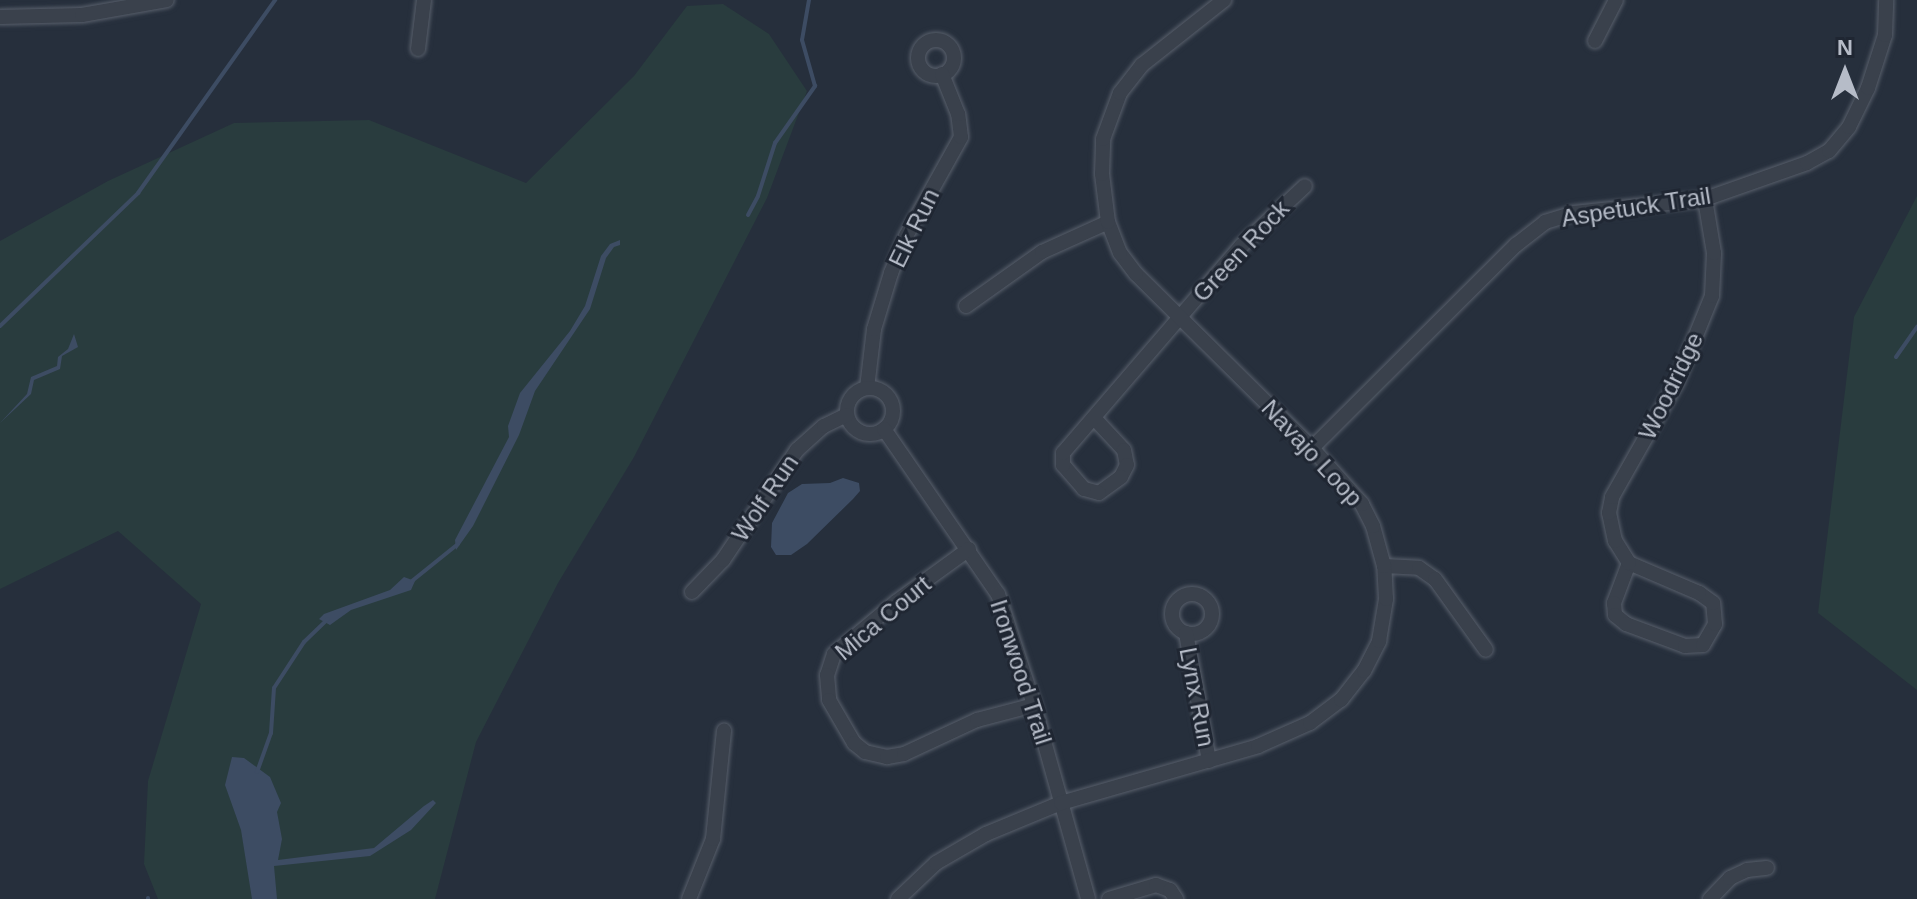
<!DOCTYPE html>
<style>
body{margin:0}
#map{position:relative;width:1917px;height:899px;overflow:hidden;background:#262f3c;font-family:Arial,sans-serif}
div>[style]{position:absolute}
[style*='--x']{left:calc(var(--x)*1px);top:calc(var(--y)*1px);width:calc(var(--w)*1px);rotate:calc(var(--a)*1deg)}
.green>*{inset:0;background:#293c3e}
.water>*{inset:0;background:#3d4c63}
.stream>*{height:4px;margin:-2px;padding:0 2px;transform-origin:2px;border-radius:2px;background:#3d4c63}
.roads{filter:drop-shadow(0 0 2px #585f6b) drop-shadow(0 0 2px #585f6b)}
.street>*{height:14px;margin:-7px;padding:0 7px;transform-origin:7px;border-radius:7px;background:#3a414c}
.street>.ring{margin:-7px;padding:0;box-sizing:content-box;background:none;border:14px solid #3a414c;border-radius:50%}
span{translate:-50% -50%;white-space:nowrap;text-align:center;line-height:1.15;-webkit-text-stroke:6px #1f2632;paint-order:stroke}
.street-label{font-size:24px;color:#b6bcc8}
.north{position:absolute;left:1805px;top:32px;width:80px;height:80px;-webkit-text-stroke:6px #1f2632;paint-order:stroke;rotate:0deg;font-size:22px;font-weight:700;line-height:32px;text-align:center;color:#b6bcc8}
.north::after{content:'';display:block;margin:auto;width:28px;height:36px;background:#b6bcc8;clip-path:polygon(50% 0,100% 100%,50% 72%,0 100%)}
</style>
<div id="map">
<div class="green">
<i style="clip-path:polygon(723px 4px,769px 34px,807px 91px,767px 198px,634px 457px,558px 583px,476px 742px,435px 899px,158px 899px,144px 864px,148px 781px,201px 604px,118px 531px,0 589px,0 241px,108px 181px,234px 123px,369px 120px,526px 183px,634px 76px,687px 6px)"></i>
<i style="clip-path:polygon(1917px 196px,1917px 690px,1818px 613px,1854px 317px)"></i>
</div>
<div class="water">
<i style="clip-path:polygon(620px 240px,620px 245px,614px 247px,606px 258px,590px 309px,535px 391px,519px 435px,473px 526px,456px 550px,455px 540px,509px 437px,508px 426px,520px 393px,570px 331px,585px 306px,601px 256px,610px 244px)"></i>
<i style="clip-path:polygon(74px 334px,78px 347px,62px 356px,60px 369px,34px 380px,31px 394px,0 423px,27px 394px,31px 377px,57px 366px,58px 357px,68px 349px)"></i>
<i style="clip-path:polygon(843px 478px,859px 483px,860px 491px,853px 499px,807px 544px,791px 555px,776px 555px,771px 547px,772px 523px,788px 493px,802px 484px,830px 483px)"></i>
<i style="clip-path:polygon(404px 577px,415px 581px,411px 590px,351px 610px,330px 625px,319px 619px,324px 614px,390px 590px)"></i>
<i style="clip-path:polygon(232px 757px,244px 758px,270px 777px,281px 803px,277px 812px,282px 839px,278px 860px,374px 848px,424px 806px,433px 800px,436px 803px,411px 830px,370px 856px,274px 866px,277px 899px,252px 899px,241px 830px,225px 785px)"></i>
</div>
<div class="stream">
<i style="--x:748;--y:215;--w:21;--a:-62"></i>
<i style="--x:758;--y:196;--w:56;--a:-72.2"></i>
<i style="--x:775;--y:143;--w:70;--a:-54.9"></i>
<i style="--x:815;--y:86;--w:48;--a:-105.8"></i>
<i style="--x:802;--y:40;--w:41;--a:-80.1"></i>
<i style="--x:0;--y:326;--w:192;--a:-43.9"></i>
<i style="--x:138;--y:193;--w:237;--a:-54.6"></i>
<i style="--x:1896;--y:357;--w:37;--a:-55"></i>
<i style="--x:412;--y:581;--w:59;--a:-38.8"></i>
<i style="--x:257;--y:772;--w:41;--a:-70.3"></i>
<i style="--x:271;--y:733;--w:45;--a:-86.2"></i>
<i style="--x:274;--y:688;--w:55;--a:-56.9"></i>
<i style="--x:304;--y:642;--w:33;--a:-44"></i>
<i style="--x:148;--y:899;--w:1;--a:-90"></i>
</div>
<div class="roads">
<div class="street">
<i style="--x:0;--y:17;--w:82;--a:-1.4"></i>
<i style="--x:82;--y:15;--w:86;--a:-10"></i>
<i class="ring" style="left:918px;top:40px;width:22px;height:22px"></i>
<i style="--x:1595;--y:41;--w:46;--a:-62.9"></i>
<i style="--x:418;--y:49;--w:49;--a:-83"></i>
<i style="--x:966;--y:306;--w:93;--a:-35.4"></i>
<i style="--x:1042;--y:252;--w:72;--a:-24.4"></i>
<i style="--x:867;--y:388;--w:59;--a:-83.2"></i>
<i style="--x:874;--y:329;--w:59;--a:-73.1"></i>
<i style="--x:891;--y:273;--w:40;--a:-68"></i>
<i style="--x:906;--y:236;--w:113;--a:-60.9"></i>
<i style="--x:961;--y:137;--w:23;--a:-97"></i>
<i style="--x:958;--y:114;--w:43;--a:-111.8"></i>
<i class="ring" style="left:847px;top:388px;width:32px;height:32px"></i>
<i style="--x:1095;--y:419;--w:42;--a:46.9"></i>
<i style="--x:1124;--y:450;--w:15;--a:79"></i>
<i style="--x:1127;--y:465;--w:13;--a:117"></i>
<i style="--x:1121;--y:477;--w:27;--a:144"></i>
<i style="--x:1099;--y:493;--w:16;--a:-165"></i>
<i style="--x:1084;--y:489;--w:32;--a:-131"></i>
<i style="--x:1063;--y:465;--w:12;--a:-90"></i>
<i style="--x:1063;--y:453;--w:274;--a:-49.3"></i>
<i style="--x:1242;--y:245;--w:86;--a:-43.1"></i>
<i style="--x:884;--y:429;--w:201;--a:55.4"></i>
<i style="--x:998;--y:594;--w:117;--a:72"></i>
<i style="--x:1034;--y:705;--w:201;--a:74.4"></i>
<i style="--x:1312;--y:448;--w:288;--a:-44.9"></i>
<i style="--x:1516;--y:245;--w:37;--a:-38"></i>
<i style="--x:1545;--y:222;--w:30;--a:-17"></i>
<i style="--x:1574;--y:213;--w:132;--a:-6.1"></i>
<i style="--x:1705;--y:199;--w:108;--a:-19.4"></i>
<i style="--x:1807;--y:163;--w:25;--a:-29"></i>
<i style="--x:1829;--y:151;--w:31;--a:-50"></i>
<i style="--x:1849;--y:127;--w:43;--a:-64"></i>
<i style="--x:1868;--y:88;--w:56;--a:-72.2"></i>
<i style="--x:1885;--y:35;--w:35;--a:-88"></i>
<i style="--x:969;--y:549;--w:90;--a:144"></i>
<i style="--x:896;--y:602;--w:81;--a:140"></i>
<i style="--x:834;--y:654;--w:22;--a:108"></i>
<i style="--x:827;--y:675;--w:25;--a:85"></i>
<i style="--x:829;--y:700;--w:50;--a:59.8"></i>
<i style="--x:854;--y:743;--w:14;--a:39"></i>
<i style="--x:865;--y:752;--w:23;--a:13"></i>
<i style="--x:887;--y:757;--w:17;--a:-10"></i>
<i style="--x:904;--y:754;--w:81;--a:-25"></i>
<i style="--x:977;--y:720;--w:59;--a:-14.7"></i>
<i style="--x:1629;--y:563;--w:43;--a:110.6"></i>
<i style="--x:1614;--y:603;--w:12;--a:85"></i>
<i style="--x:1615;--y:615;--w:14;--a:39"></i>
<i style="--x:1626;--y:624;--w:63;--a:20.4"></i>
<i style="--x:1685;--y:646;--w:18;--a:-3"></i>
<i style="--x:1703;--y:645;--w:24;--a:-60"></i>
<i style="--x:1715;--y:624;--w:21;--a:-95"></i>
<i style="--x:1713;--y:603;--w:17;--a:-144"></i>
<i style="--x:1699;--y:593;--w:76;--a:-156.8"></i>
<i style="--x:1629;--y:563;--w:26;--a:-122"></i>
<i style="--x:1615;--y:541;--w:29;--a:-102"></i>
<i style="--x:1609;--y:513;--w:16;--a:-79"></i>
<i style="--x:1612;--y:497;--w:132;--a:-60.5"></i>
<i style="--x:1677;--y:382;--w:93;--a:-67.9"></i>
<i style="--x:1712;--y:296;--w:43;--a:-87.3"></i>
<i style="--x:1714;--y:253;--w:55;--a:-99.5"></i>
<i style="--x:1384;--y:566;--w:35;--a:3"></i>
<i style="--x:1419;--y:568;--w:19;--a:35"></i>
<i style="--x:1435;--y:579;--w:87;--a:54.3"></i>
<i style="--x:692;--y:592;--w:45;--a:-45.9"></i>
<i style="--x:723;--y:560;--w:133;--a:-56.1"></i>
<i style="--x:797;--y:450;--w:36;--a:-42"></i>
<i style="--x:824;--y:426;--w:25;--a:-26"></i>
<i class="ring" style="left:1172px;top:594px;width:26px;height:26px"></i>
<i style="--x:1186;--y:633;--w:130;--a:79.8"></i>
<i style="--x:689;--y:899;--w:65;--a:-68.2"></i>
<i style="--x:713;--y:839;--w:109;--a:-84.2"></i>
<i style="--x:898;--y:899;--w:52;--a:-43.5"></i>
<i style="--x:936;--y:863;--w:58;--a:-30.1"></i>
<i style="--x:986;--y:834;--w:81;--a:-22.5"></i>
<i style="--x:1061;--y:803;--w:205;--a:-16.1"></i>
<i style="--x:1258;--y:746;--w:57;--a:-23.9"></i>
<i style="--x:1310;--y:723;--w:39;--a:-37"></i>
<i style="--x:1341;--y:700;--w:37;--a:-52"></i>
<i style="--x:1364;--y:671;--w:34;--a:-63"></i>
<i style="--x:1379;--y:641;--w:43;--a:-80.5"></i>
<i style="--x:1386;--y:599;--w:33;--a:-93"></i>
<i style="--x:1384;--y:566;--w:41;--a:-105.4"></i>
<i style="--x:1373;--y:526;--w:25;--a:-117"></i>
<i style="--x:1362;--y:504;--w:75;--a:-131.8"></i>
<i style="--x:1312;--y:448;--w:247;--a:-135.3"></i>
<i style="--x:1136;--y:274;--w:26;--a:-127"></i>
<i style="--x:1120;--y:253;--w:33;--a:-111"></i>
<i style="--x:1108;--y:222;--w:48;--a:-97.1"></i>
<i style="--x:1102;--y:174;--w:35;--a:-88"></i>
<i style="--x:1103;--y:139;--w:49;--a:-69.7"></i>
<i style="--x:1120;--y:93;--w:36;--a:-52"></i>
<i style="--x:1142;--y:65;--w:105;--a:-38.4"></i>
<i style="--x:1109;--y:899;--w:49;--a:-16.6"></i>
<i style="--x:1156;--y:885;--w:15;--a:20"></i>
<i style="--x:1170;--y:890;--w:11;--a:56"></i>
<i style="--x:1710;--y:899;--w:29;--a:-46"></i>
<i style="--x:1730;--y:878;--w:19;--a:-25"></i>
<i style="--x:1747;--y:870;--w:20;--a:-6"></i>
</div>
</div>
<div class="street-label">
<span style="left:1636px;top:207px;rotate:-9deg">Aspetuck Trail</span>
<span style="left:914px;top:228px;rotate:-64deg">Elk Run</span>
<span style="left:1241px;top:251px;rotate:-47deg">Green Rock</span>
<span style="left:1671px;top:386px;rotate:-64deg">Woodridge</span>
<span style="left:1312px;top:453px;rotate:47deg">Navajo Loop</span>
<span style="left:765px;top:498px;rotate:-56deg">Wolf Run</span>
<span style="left:883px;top:618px;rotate:-40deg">Mica Court</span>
<span style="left:1021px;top:672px;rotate:72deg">Ironwood Trail</span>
<span style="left:1197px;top:697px;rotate:79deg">Lynx Run</span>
</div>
<div class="north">N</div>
</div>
